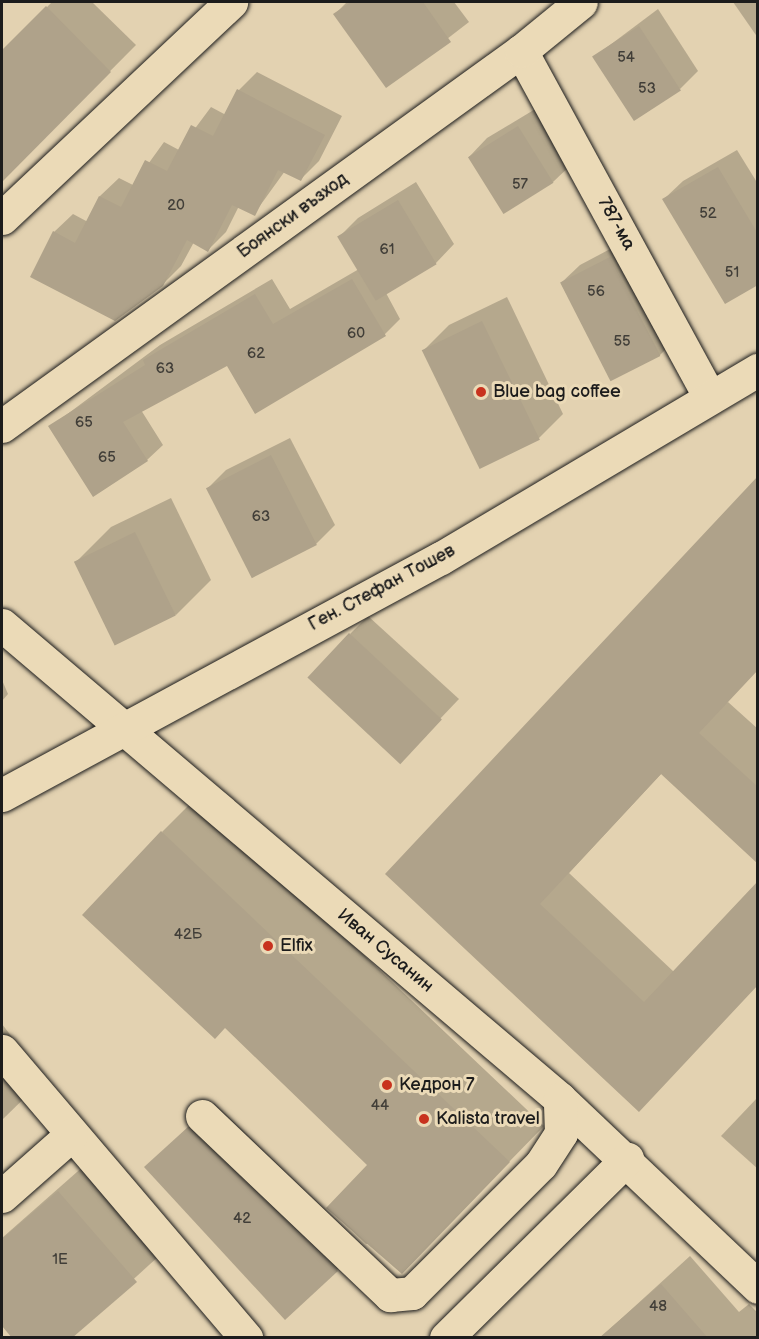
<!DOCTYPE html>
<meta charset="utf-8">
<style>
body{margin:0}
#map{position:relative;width:759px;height:1339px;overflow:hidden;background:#e3d2b1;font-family:"Balsamiq Sans",sans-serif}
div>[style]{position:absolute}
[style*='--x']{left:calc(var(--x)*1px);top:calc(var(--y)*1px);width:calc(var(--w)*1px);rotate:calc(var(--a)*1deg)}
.shadow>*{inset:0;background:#0003}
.building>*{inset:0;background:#afa28a;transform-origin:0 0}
.roads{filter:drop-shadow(0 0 2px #1c1c1c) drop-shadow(0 0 2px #1c1c1c)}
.minor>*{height:33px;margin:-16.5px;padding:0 16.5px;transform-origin:16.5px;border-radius:16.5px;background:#ebdab7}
.dots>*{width:16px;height:16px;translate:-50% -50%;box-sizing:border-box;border:3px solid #ebdab7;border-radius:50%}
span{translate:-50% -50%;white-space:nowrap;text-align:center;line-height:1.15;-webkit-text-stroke:6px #ebdab7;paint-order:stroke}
.number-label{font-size:15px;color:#413e38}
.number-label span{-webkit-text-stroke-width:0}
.street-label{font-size:18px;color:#1c1c1c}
.poi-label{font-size:18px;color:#1c1c1c}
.left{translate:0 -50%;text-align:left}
.frame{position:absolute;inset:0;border:3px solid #1c1c1c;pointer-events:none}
</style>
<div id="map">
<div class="shadow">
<i style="clip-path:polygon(52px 2px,92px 2px,136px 45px,2px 180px,2px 53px)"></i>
<i style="clip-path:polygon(347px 2px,454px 2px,469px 22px,386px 86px,335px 14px)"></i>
<i style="clip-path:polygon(733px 2px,758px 2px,758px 38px)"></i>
<i style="clip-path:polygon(658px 9px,698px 71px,680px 89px,594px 57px)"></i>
<i style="clip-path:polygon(257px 72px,342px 116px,319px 161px,301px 179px,285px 171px,254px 214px,239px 206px,226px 232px,208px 250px,194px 242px,181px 266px,162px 285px,115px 319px,54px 232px,73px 214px,88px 222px,100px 196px,119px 178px,133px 185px,164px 142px,179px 150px,211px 107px,226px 115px,239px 90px)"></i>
<i style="clip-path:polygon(537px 108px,572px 164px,553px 182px,469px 157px,487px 138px)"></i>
<i style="clip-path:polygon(737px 150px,758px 184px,758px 283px,664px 199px,683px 181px)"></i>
<i style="clip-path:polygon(416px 182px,454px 244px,436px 263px,386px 293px,400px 319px,385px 334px,228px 364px,141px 410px,163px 445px,147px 460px,50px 427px,160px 345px,272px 279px,290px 309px,359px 269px,339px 237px,358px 218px)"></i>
<i style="clip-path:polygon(629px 239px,679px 336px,660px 355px,611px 380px,561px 283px,580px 265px)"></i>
<i style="clip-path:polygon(507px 297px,563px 414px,538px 439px,424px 350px,449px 325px)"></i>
<i style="clip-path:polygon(290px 438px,335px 525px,316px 544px,207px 489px,226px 470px)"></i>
<i style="clip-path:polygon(171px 498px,211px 580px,176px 615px,76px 562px,111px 527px)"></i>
<i style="clip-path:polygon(368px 616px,459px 699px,418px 742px,350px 634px)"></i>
<i style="clip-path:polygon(2px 680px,8px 694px,2px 701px)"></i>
<i style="clip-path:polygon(728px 702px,758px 729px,758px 862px,662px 773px,569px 873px,674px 972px,669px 1079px,387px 873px)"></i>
<i style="clip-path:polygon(197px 797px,544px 1126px,437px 1236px,366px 1244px,328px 1208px,370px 1165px,162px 832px)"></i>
<i style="clip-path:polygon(2px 1024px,44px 1079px,2px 1120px)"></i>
<i style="clip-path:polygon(758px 1097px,758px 1169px,721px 1136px)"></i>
<i style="clip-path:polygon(214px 1103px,362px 1245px,337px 1270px,146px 1167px)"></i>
<i style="clip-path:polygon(94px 1157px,171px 1245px,69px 1338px,38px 1338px,2px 1291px,2px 1238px)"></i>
<i style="clip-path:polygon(690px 1256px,739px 1312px,749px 1304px,758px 1313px,758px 1338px,600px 1338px)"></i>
</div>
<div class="building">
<i style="clip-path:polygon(351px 2px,423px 2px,451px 42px,386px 88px,333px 14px)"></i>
<i style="clip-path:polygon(46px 6px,111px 72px,2px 182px,2px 50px)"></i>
<i style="left:639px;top:26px;width:77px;height:56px;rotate:57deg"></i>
<i style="clip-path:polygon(237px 89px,325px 135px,301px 181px,278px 170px,255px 216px,232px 205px,208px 252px,187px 240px,163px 286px,115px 321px,30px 277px,53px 231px,75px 243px,99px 196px,121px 207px,145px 160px,167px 171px,191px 125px,213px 136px)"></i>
<i style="left:518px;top:126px;width:67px;height:59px;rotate:58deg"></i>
<i style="clip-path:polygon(718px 167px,758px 234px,758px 285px,725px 304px,662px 199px)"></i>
<i style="left:398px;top:200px;width:75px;height:71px;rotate:59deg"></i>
<i style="left:610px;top:257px;width:111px;height:56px;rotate:63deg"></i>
<i style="clip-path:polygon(352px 279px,386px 336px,255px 414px,227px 366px,123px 422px,148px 461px,93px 497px,48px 426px,145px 365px,143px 360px,255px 294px,273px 324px)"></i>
<i style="left:482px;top:321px;width:132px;height:67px;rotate:64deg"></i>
<i style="left:271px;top:455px;width:101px;height:73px;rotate:63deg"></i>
<i style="clip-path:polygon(758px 476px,758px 670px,699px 733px,758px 787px,758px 864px,661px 774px,540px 904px,644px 1002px,758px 881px,758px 985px,639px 1112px,385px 874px)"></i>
<i style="left:135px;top:532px;width:93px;height:68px;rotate:64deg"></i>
<i style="left:349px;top:633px;width:127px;height:61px;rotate:43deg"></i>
<i style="clip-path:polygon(161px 831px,510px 1162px,402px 1274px,326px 1208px,367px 1165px,225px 1028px,215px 1039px,82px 915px)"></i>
<i style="clip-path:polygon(188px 1127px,338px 1271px,285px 1320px,144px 1167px)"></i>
<i style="clip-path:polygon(58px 1191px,137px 1282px,72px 1338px,12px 1338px,2px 1326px,2px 1239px)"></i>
<i style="clip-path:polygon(661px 1284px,708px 1338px,599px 1338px)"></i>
</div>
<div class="roads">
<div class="minor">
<i style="--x:521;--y:51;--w:394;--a:61.4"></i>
<i style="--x:2;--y:218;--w:315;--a:-43.3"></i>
<i style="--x:2;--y:426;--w:640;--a:-35.85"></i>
<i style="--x:521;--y:51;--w:77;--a:-39.2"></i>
<i style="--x:2;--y:625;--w:732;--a:40.35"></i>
<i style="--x:560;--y:1099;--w:273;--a:43.5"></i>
<i style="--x:2;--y:795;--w:499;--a:-28.4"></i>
<i style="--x:441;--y:558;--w:369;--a:-30.7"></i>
<i style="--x:2;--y:1051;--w:377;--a:49.6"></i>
<i style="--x:202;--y:1116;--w:260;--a:43.6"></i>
<i style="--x:390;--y:1295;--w:22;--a:-5"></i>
<i style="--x:412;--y:1293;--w:182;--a:-45"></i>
<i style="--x:541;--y:1164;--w:37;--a:-57"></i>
<i style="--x:561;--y:1133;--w:34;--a:-92"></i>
<i style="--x:2;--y:1196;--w:92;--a:-41.5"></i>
<i style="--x:446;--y:1338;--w:255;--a:-44.7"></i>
</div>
</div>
<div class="dots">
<i style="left:481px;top:392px;background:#c8321e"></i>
<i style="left:268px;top:946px;background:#c8321e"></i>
<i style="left:387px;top:1085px;background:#c8321e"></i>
<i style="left:424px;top:1119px;background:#c8321e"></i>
</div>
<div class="number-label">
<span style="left:626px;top:58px">54</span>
<span style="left:647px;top:89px">53</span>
<span style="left:520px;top:185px">57</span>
<span style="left:176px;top:206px">20</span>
<span style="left:708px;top:214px">52</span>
<span style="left:387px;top:250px">61</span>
<span style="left:732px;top:273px">51</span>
<span style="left:596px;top:292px">56</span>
<span style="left:356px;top:334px">60</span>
<span style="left:622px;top:342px">55</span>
<span style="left:256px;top:354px">62</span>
<span style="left:165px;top:369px">63</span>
<span style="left:84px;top:423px">65</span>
<span style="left:107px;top:458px">65</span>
<span style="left:261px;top:517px">63</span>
<span style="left:188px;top:935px">42Б</span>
<span style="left:380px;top:1106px">44</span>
<span style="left:242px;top:1219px">42</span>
<span style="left:60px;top:1260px">1Е</span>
<span style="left:658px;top:1307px">48</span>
</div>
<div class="street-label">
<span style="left:293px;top:216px;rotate:-36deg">Боянски възход</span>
<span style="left:616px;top:224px;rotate:61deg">787-ма</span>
<span style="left:382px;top:588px;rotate:-28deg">Ген. Стефан Тошев</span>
<span style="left:385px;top:951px;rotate:40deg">Иван Сусанин</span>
</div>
<div class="poi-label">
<span class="left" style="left:493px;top:392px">Blue bag coffee</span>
<span class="left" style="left:280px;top:946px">Elfix</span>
<span class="left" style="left:399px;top:1085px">Кедрон 7</span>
<span class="left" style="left:436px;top:1119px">Kalista travel</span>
</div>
<div class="frame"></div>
</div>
